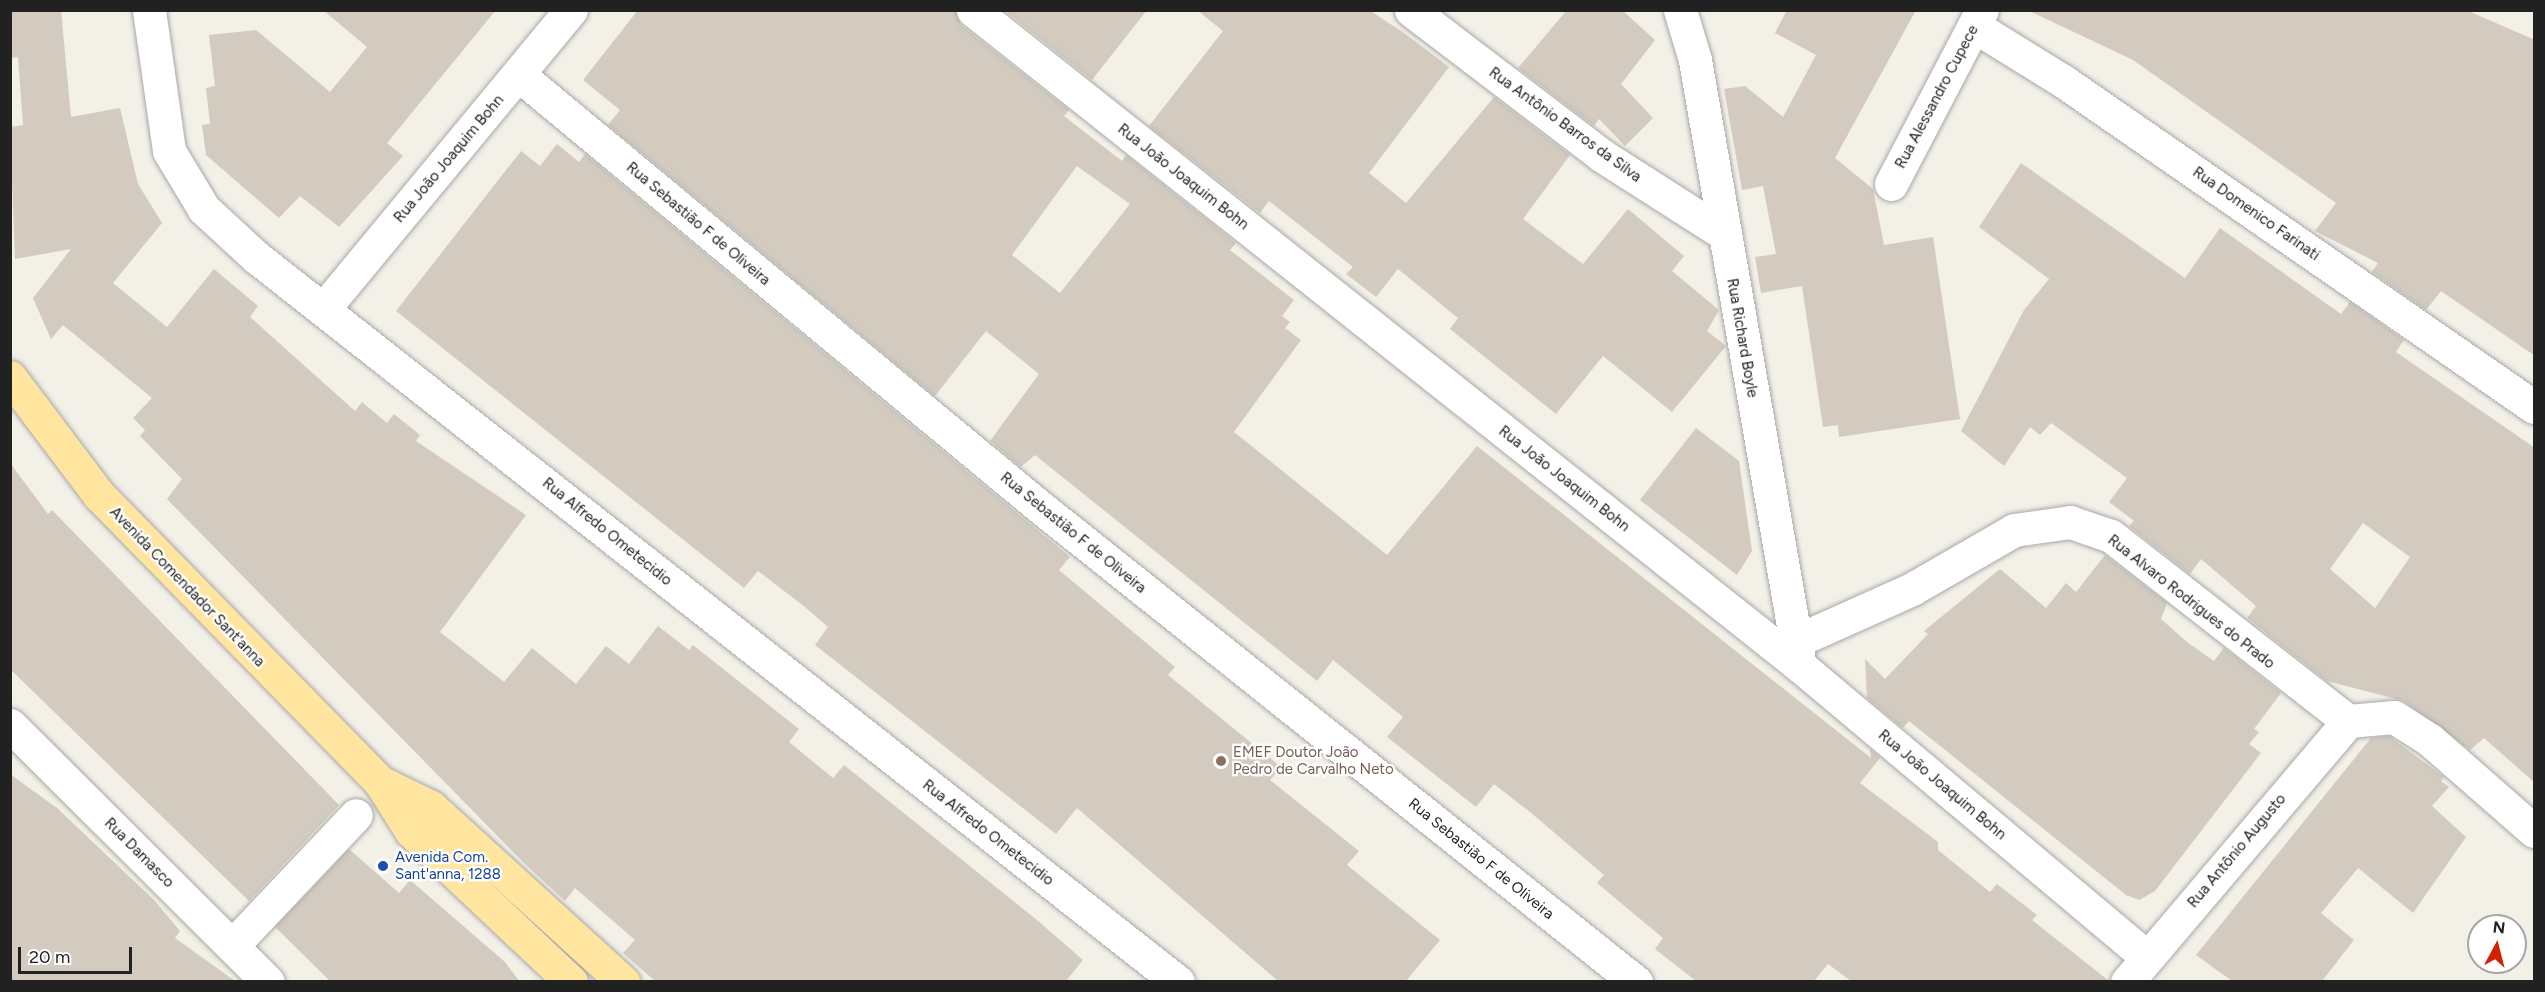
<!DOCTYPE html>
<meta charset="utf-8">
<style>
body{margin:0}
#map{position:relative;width:2545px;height:992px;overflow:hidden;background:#f2f0e7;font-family:Figtree,sans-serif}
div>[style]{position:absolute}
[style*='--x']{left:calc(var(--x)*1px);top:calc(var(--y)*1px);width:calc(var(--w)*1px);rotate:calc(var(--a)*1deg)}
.building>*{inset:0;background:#d3cbbf}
.roads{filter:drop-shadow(0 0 2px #a8a8a8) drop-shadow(0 0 2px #a8a8a8)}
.minor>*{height:33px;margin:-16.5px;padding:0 16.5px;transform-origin:16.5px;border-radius:16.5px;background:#fff}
.major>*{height:33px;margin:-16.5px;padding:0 16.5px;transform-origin:16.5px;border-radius:16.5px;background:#ffe59f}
.dots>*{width:16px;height:16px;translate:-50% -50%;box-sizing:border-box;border:3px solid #fff;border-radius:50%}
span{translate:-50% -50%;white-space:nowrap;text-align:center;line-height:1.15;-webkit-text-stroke:4.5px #fff;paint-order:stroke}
.street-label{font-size:15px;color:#212121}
.education-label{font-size:15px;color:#785e54}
.left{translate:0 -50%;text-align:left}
.transit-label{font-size:15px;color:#164399}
.frame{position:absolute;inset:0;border:12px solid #212121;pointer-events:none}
.north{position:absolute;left:2467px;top:914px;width:60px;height:60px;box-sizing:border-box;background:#fff;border:2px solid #a6a6a6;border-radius:50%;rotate:7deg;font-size:16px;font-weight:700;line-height:24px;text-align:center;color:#212121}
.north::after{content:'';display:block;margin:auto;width:21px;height:27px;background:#d22100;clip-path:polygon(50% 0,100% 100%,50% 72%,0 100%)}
.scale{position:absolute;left:18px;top:947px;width:114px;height:27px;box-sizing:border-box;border:3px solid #212121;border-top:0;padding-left:8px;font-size:18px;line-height:21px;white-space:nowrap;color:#212121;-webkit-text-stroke:4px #fff;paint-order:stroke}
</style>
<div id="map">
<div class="building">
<i style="clip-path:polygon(10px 10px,61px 10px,71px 117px,120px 108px,138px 184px,162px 223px,113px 283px,167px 327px,214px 269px,258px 306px,250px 317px,355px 411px,362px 402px,387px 423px,394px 414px,420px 435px,416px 441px,526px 515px,440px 632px,504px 682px,532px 648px,576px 684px,606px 646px,629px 664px,658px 626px,689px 650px,693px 645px,799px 729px,789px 742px,833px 778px,844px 765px,1037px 920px,1083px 960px,1066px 981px,655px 981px,623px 953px,635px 940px,575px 888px,565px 901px,524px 863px,167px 499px,182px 479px,140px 436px,145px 430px,133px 418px,152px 398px,63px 325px,51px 339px,33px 298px,71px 249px,15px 259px,10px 127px,23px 125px,18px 57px,10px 58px)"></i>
<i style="clip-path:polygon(323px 10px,496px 10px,387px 143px,403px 156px,339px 227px,300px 196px,279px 218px,206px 155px,202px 125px,210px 124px,206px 88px,215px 86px,209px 35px,256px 30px,330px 92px,367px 47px)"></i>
<i style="clip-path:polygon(evenodd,638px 10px,955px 10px,961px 25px,1069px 110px,1064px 116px,1122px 161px,1126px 155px,1236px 243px,1230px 250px,1294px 300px,1282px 316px,1290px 322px,1285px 328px,1301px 340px,1234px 432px,1387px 555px,1477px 446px,1871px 758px,1870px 749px,1880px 758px,1860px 783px,1938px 842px,1938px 850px,1990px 892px,1997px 884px,2037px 915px,2032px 920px,2109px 981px,1851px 981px,1828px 964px,1814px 981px,1696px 981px,1655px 949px,1663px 938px,1597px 883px,1604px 875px,1530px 812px,1494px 784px,1476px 807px,1387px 737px,1403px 717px,1333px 660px,1317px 681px,1035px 455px,1021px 467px,990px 441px,1039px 374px,986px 331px,935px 396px,608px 125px,620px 110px,583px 80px,638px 10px,1077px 166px,1130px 204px,1060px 293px,1012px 255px,1077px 166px)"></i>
<i style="clip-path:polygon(1004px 10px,1147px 10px,1092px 80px)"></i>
<i style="clip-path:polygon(1197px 10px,1369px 10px,1404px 33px,1449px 67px,1369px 173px,1406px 203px,1494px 97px,1570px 155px,1523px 219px,1583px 264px,1628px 209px,1684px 256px,1672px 271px,1719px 310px,1707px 331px,1726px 346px,1672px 412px,1603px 356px,1556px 414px,1450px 329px,1458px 318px,1398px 269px,1376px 297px,1346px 274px,1353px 267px,1269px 201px,1260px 213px,1149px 126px,1223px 31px)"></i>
<i style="clip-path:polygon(1567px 10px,1622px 10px,1655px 40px,1621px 84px,1653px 118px,1625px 146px,1599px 119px,1594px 126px,1518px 68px)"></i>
<i style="clip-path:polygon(1787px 10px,1916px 10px,1835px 158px,1873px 189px,1884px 245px,1933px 237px,1960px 419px,1839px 437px,1838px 425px,1823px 427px,1802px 286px,1761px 293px,1755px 257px,1776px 254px,1763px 186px,1742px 190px,1724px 89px,1745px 86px,1783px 117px,1816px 55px,1775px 33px)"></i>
<i style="clip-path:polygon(2027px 10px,2466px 10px,2535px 40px,2535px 356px,2441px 291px,2426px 310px,2372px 272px,2378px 263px,2315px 231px,2336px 203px,2133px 60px)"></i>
<i style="clip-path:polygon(557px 144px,579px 162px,585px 154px,1070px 557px,1059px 570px,1175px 667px,1168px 675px,1281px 767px,1270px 780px,1359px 851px,1347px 865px,1440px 940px,1406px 981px,1278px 981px,1077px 808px,1056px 834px,815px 645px,828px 627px,805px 607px,758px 571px,744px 588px,396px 311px,521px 151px,540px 166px)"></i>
<i style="clip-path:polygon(evenodd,2021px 163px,2185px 278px,2220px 228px,2341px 314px,2350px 302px,2404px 340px,2396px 352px,2535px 448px,2535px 783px,2484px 738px,2470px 750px,2404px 701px,2327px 681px,2247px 618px,2256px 606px,2201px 559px,2190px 574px,2129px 526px,2134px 521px,2109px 502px,2127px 478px,2051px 423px,2040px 435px,2030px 427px,2004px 466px,1961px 431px,2024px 310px,2049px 279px,1979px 227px,2021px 163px,2363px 523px,2410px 557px,2375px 608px,2330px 569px,2363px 523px)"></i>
<i style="clip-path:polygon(1696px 428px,1739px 461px,1752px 551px,1737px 575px,1640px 500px)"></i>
<i style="clip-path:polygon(10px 463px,48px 514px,52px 510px,339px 805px,249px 901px,10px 669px)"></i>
<i style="clip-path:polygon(2105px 555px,2167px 603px,2161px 619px,2187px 642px,2214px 661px,2224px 648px,2281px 693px,2254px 729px,2259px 732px,2249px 744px,2261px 753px,2155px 891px,2139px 900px,2126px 895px,1909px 721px,1903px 728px,1867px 698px,1865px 659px,1885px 679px,1928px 634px,1924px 631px,2000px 569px,2046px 608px,2066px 583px,2076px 592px)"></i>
<i style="clip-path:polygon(2389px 736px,2444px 777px,2441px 781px,2449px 787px,2432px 806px,2466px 837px,2413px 913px,2358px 868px,2321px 913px,2354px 940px,2322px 981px,2232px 981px,2196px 955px,2371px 738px)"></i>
<i style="clip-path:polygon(10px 774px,57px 808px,155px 901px,180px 931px,175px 938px,235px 981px,10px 981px)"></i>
<i style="clip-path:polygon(349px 849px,399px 893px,410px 880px,505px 962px,519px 981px,330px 981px,275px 927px)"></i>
</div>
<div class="roads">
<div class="minor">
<i style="--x:149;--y:10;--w:142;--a:81.9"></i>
<i style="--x:169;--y:151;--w:68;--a:58.9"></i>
<i style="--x:204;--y:209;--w:71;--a:42.7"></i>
<i style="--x:256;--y:257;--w:1173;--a:38.18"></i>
<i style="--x:973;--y:10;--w:1056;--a:38.42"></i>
<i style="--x:1800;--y:666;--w:453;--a:40"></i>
<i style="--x:1411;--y:10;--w:239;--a:37.3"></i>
<i style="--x:1601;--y:155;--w:145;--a:32.6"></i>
<i style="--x:1680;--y:10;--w:52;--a:73.3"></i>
<i style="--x:1695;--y:60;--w:615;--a:80.17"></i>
<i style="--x:1974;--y:26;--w:105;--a:31.7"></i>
<i style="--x:2063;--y:81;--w:573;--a:34.69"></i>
<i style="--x:519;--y:75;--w:670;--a:39.67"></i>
<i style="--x:1035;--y:503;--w:769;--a:38.56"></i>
<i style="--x:1891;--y:184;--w:196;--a:-62.4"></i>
<i style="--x:325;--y:307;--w:386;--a:-50.4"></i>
<i style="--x:1796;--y:641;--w:127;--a:-24.1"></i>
<i style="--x:1912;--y:589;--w:118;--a:-30"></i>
<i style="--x:2014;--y:530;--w:57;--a:-8.1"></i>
<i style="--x:2070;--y:522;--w:43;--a:18.9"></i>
<i style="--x:2111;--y:536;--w:301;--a:38"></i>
<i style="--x:2348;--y:721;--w:46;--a:-5"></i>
<i style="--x:2394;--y:717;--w:43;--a:32.6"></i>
<i style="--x:2430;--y:740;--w:138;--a:41.2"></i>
<i style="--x:10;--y:725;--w:364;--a:44.9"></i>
<i style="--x:232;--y:946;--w:180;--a:-46.6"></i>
<i style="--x:2127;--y:982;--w:342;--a:-49.7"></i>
</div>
<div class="major">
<i style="--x:10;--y:377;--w:148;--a:53"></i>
<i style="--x:99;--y:495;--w:402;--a:45.6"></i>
<i style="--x:380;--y:782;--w:58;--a:57.7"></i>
<i style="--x:411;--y:831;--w:220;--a:43.3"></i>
<i style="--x:380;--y:782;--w:57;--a:26.1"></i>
<i style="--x:431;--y:807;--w:260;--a:42.3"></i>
</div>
</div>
<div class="dots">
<i style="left:1221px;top:761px;background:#8d6e63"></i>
<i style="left:383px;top:866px;background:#1a4fb4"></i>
</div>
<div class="street-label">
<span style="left:1937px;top:97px;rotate:-62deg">Rua Alessandro Cupece</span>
<span style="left:1565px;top:125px;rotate:36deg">Rua Antônio Barros da Silva</span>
<span style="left:449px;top:159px;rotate:-50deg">Rua João Joaquim Bohn</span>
<span style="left:1183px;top:177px;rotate:38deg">Rua João Joaquim Bohn</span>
<span style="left:2256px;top:214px;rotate:35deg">Rua Domenico Farinati</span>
<span style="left:698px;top:224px;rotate:40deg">Rua Sebastião F de Oliveira</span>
<span style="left:1742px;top:338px;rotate:80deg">Rua Richard Boyle</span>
<span style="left:1564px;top:479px;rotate:38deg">Rua João Joaquim Bohn</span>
<span style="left:607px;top:532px;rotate:39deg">Rua Alfredo Ometecidio</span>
<span style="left:1073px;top:533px;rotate:39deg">Rua Sebastião F de Oliveira</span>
<span style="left:187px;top:587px;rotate:46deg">Avenida Comendador Sant'anna</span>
<span style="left:2191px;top:602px;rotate:38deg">Rua Alvaro Rodrigues do Prado</span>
<span style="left:1942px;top:785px;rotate:40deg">Rua João Joaquim Bohn</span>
<span style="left:988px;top:833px;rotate:38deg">Rua Alfredo Ometecidio</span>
<span style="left:2237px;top:851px;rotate:-50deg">Rua Antônio Augusto</span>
<span style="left:139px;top:853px;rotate:45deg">Rua Damasco</span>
<span style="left:1481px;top:859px;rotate:39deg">Rua Sebastião F de Oliveira</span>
</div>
<div class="education-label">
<span class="left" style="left:1233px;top:761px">EMEF Doutor João<br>Pedro de Carvalho Neto</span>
</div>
<div class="transit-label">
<span class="left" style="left:395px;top:866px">Avenida Com.<br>Sant'anna, 1288</span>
</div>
<div class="frame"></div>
<div class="north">N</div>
<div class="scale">20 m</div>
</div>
